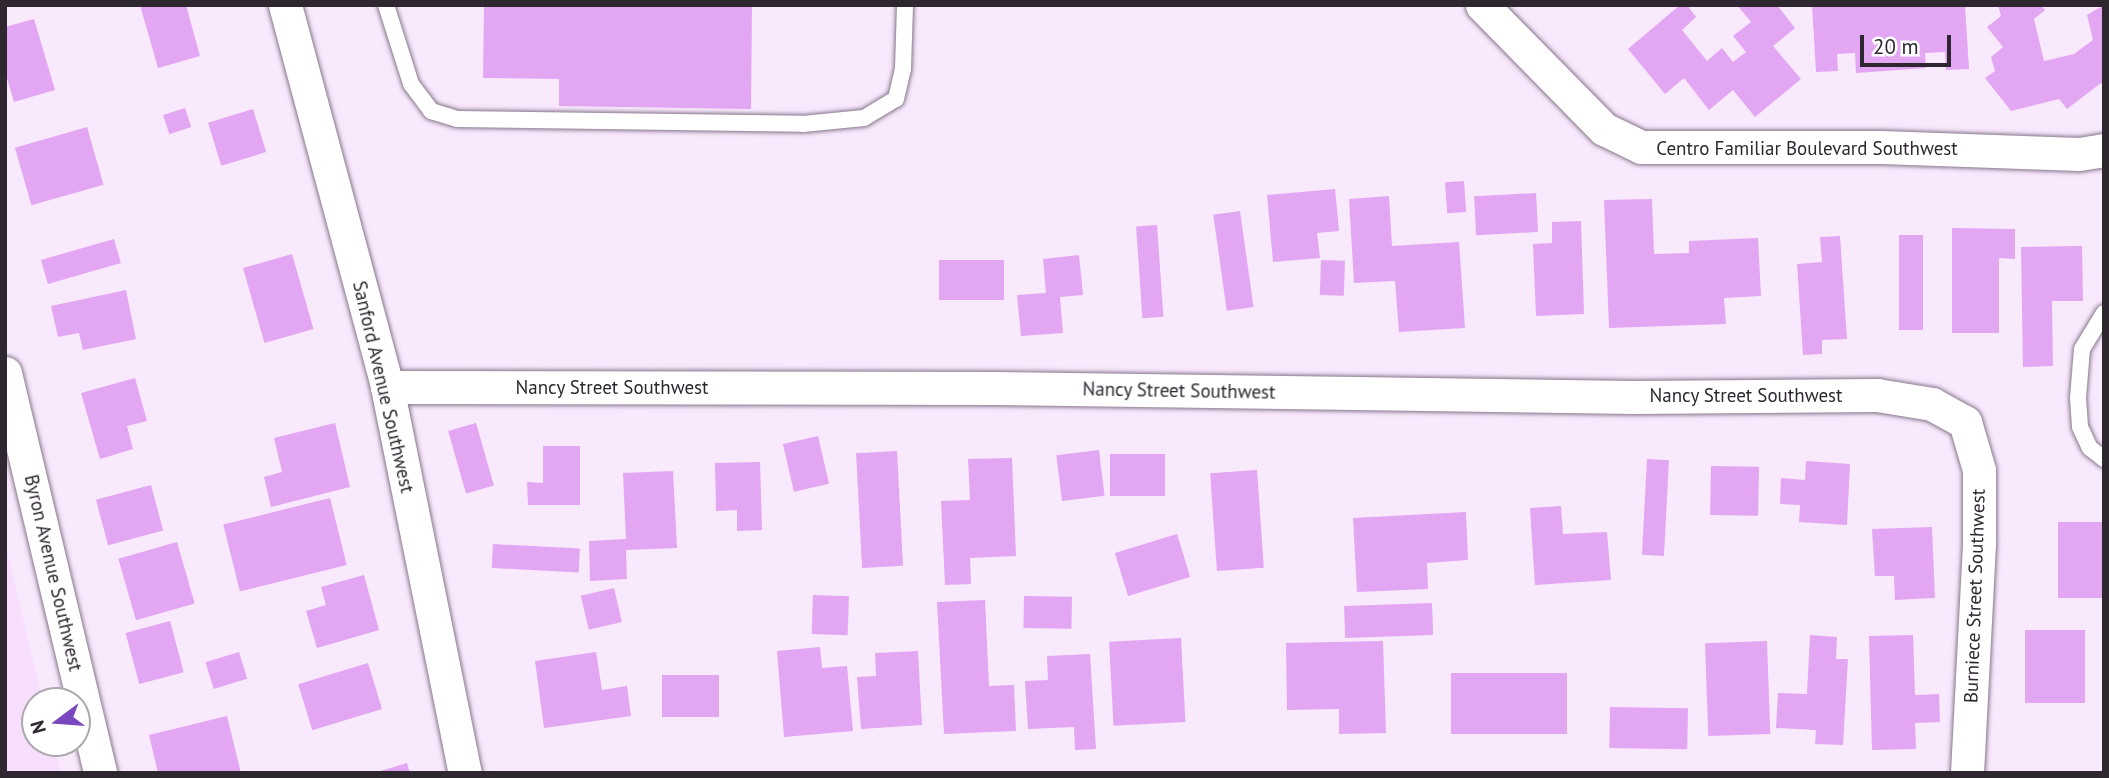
<!DOCTYPE html>
<style>
body{margin:0}
#map{position:relative;width:2109px;height:778px;overflow:hidden;background:#f9e9fd;font-family:"PT Sans",sans-serif}
div>[style]{position:absolute}
[style*='--x']{left:calc(var(--x)*1px);top:calc(var(--y)*1px);width:calc(var(--w)*1px);rotate:calc(var(--a)*1deg)}
.built>*{inset:0;background:#f6defc}
.building>*{inset:0;background:#e3a6f2;transform-origin:0 0}
.roads{filter:drop-shadow(0 0 2px #88778c) drop-shadow(0 0 2px #88778c)}
.lane>*{height:16px;margin:-8px;padding:0 8px;transform-origin:8px;border-radius:8px;background:#fff}
.street>*{height:33px;margin:-16.5px;padding:0 16.5px;transform-origin:16.5px;border-radius:16.5px;background:#fff}
span{translate:-50% -50%;white-space:nowrap;text-align:center;line-height:1.15;-webkit-text-stroke:5px #fff;paint-order:stroke}
.street-label{font-size:19px;color:#2e2730}
.frame{position:absolute;inset:0;border:7px solid #2e2730;pointer-events:none}
.north{position:absolute;left:21px;top:687px;width:70px;height:70px;box-sizing:border-box;background:#fff;border:2px solid #aba9ac;border-radius:50%;rotate:254deg;font-size:19px;font-weight:700;line-height:28px;text-align:center;color:#2e2730}
.north::after{content:'';display:block;margin:auto;width:24px;height:32px;background:#7b47be;clip-path:polygon(50% 0,100% 100%,50% 72%,0 100%)}
.scale{position:absolute;left:1860px;top:35px;width:91px;height:32px;box-sizing:border-box;border:4px solid #2e2730;border-top:0;padding-left:9px;font-size:21px;line-height:24px;white-space:nowrap;color:#2e2730;-webkit-text-stroke:5px #fff;paint-order:stroke}
</style>
<div id="map">
<div class="built">
<i style="clip-path:polygon(5px 543px,43px 701px,35px 701px,35px 743px,53px 743px,61px 773px,5px 773px)"></i>
</div>
<div class="building">
<i style="clip-path:polygon(140px 5px,186px 5px,200px 56px,158px 68px)"></i>
<i style="clip-path:polygon(484px 5px,752px 5px,751px 109px,559px 106px,559px 79px,483px 78px)"></i>
<i style="clip-path:polygon(1680px 5px,1687px 5px,1696px 17px,1682px 30px,1707px 61px,1722px 48px,1733px 62px,1746px 52px,1733px 36px,1751px 22px,1737px 5px,1777px 5px,1795px 28px,1773px 46px,1801px 79px,1755px 117px,1733px 90px,1709px 110px,1684px 78px,1665px 94px,1628px 49px)"></i>
<i style="clip-path:polygon(1812px 5px,1965px 5px,1969px 69px,1946px 70px,1945px 52px,1925px 53px,1926px 68px,1856px 73px,1855px 53px,1837px 54px,1838px 71px,1816px 72px)"></i>
<i style="clip-path:polygon(1998px 5px,2041px 5px,2045px 10px,2034px 19px,2044px 61px,2074px 54px,2093px 40px,2087px 15px,2104px 5px,2104px 87px,2101px 83px,2067px 109px,2059px 99px,2011px 111px,1985px 78px,1995px 71px,1991px 57px,2003px 47px,1987px 27px,2001px 16px)"></i>
<i style="clip-path:polygon(34px 19px,55px 90px,14px 102px,5px 71px,5px 27px)"></i>
<i style="left:185px;top:108px;width:20px;height:23px;rotate:72deg"></i>
<i style="left:253px;top:109px;width:45px;height:47px;rotate:73deg"></i>
<i style="left:87px;top:127px;width:60px;height:75px;rotate:74deg"></i>
<i style="left:1464px;top:181px;width:31px;height:19px;rotate:86deg"></i>
<i style="clip-path:polygon(1335px 189px,1339px 231px,1317px 233px,1320px 258px,1273px 262px,1267px 195px)"></i>
<i style="left:1536px;top:193px;width:39px;height:62px;rotate:87deg"></i>
<i style="clip-path:polygon(1389px 196px,1392px 246px,1459px 242px,1465px 328px,1399px 332px,1395px 281px,1354px 283px,1349px 199px)"></i>
<i style="clip-path:polygon(1652px 199px,1654px 254px,1689px 253px,1689px 241px,1758px 238px,1761px 296px,1724px 298px,1726px 324px,1609px 328px,1604px 200px)"></i>
<i style="left:1240px;top:211px;width:97px;height:27px;rotate:82deg"></i>
<i style="clip-path:polygon(1581px 221px,1584px 314px,1536px 316px,1533px 244px,1552px 243px,1552px 222px)"></i>
<i style="left:1157px;top:225px;width:92px;height:21px;rotate:86deg"></i>
<i style="clip-path:polygon(1952px 228px,2015px 229px,2015px 259px,1999px 258px,1999px 333px,1952px 333px)"></i>
<i style="left:1899px;top:235px;width:24px;height:95px"></i>
<i style="clip-path:polygon(1840px 236px,1847px 339px,1822px 340px,1822px 354px,1803px 355px,1797px 264px,1822px 262px,1820px 237px)"></i>
<i style="left:114px;top:239px;width:25px;height:76px;rotate:74deg"></i>
<i style="clip-path:polygon(2082px 246px,2083px 301px,2052px 301px,2053px 366px,2023px 367px,2021px 247px)"></i>
<i style="left:292px;top:254px;width:78px;height:51px;rotate:74deg"></i>
<i style="clip-path:polygon(1079px 255px,1083px 295px,1060px 297px,1063px 333px,1021px 336px,1017px 295px,1046px 293px,1043px 259px)"></i>
<i style="left:939px;top:260px;width:65px;height:40px"></i>
<i style="left:1321px;top:260px;width:24px;height:35px;rotate:2deg"></i>
<i style="clip-path:polygon(126px 290px,136px 339px,83px 350px,79px 333px,58px 337px,51px 306px)"></i>
<i style="clip-path:polygon(135px 378px,147px 421px,127px 426px,133px 449px,100px 459px,81px 393px)"></i>
<i style="clip-path:polygon(335px 423px,350px 487px,271px 507px,264px 477px,282px 472px,274px 438px)"></i>
<i style="left:476px;top:423px;width:65px;height:29px;rotate:74deg"></i>
<i style="left:818px;top:436px;width:49px;height:36px;rotate:77deg"></i>
<i style="clip-path:polygon(543px 446px,580px 446px,580px 505px,528px 505px,527px 482px,543px 483px)"></i>
<i style="left:1099px;top:450px;width:46px;height:43px;rotate:83deg"></i>
<i style="left:897px;top:451px;width:115px;height:41px;rotate:87deg"></i>
<i style="left:1165px;top:454px;width:42px;height:55px;rotate:90deg"></i>
<i style="clip-path:polygon(1012px 458px,1016px 556px,970px 558px,971px 584px,945px 585px,941px 501px,970px 500px,968px 459px)"></i>
<i style="left:1647px;top:459px;width:22px;height:96px;rotate:3deg"></i>
<i style="clip-path:polygon(1806px 461px,1850px 464px,1847px 525px,1799px 522px,1800px 505px,1780px 504px,1781px 478px,1805px 480px)"></i>
<i style="clip-path:polygon(760px 462px,762px 530px,737px 531px,737px 510px,716px 511px,715px 463px)"></i>
<i style="left:1711px;top:466px;width:48px;height:49px;rotate:1deg"></i>
<i style="left:1257px;top:470px;width:98px;height:47px;rotate:86deg"></i>
<i style="clip-path:polygon(673px 471px,677px 548px,626px 550px,627px 579px,590px 581px,589px 541px,626px 539px,623px 473px)"></i>
<i style="left:151px;top:485px;width:47px;height:57px;rotate:75deg"></i>
<i style="left:330px;top:498px;width:69px;height:110px;rotate:76deg"></i>
<i style="clip-path:polygon(1561px 506px,1563px 534px,1607px 532px,1611px 580px,1535px 585px,1530px 508px)"></i>
<i style="clip-path:polygon(1466px 512px,1468px 560px,1427px 563px,1428px 589px,1357px 592px,1353px 518px)"></i>
<i style="left:2104px;top:522px;width:76px;height:46px;rotate:90deg"></i>
<i style="clip-path:polygon(1932px 527px,1935px 598px,1895px 600px,1894px 576px,1875px 576px,1872px 529px)"></i>
<i style="left:1177px;top:534px;width:45px;height:65px;rotate:73deg"></i>
<i style="left:177px;top:542px;width:64px;height:61px;rotate:74deg"></i>
<i style="left:493px;top:544px;width:87px;height:24px;rotate:3deg"></i>
<i style="clip-path:polygon(364px 575px,379px 630px,317px 648px,306px 611px,326px 605px,321px 587px)"></i>
<i style="left:614px;top:588px;width:35px;height:34px;rotate:77deg"></i>
<i style="left:813px;top:595px;width:36px;height:39px;rotate:2deg"></i>
<i style="left:1024px;top:596px;width:48px;height:32px;rotate:1deg"></i>
<i style="clip-path:polygon(985px 600px,989px 686px,1014px 685px,1016px 731px,944px 734px,937px 602px)"></i>
<i style="left:1432px;top:603px;width:32px;height:88px;rotate:88deg"></i>
<i style="left:170px;top:621px;width:53px;height:46px;rotate:75deg"></i>
<i style="left:2025px;top:630px;width:60px;height:73px"></i>
<i style="clip-path:polygon(1810px 635px,1837px 637px,1836px 659px,1848px 659px,1843px 745px,1815px 744px,1816px 730px,1776px 728px,1778px 693px,1807px 694px)"></i>
<i style="clip-path:polygon(1913px 635px,1915px 695px,1939px 694px,1940px 722px,1915px 723px,1916px 749px,1872px 750px,1869px 636px)"></i>
<i style="left:1181px;top:638px;width:84px;height:72px;rotate:87deg"></i>
<i style="clip-path:polygon(1383px 641px,1386px 733px,1339px 734px,1339px 709px,1287px 710px,1286px 643px)"></i>
<i style="left:1767px;top:641px;width:93px;height:62px;rotate:88deg"></i>
<i style="clip-path:polygon(820px 647px,822px 668px,847px 666px,853px 731px,784px 737px,777px 651px)"></i>
<i style="clip-path:polygon(918px 651px,922px 725px,861px 729px,857px 677px,876px 676px,875px 653px)"></i>
<i style="left:239px;top:652px;width:28px;height:35px;rotate:73deg"></i>
<i style="clip-path:polygon(596px 652px,602px 690px,627px 686px,631px 716px,544px 728px,535px 661px)"></i>
<i style="clip-path:polygon(1090px 654px,1096px 749px,1075px 750px,1074px 727px,1028px 729px,1025px 681px,1048px 680px,1047px 656px)"></i>
<i style="left:368px;top:663px;width:48px;height:73px;rotate:73deg"></i>
<i style="left:1451px;top:673px;width:116px;height:61px"></i>
<i style="left:662px;top:675px;width:57px;height:42px"></i>
<i style="left:1610px;top:707px;width:78px;height:41px;rotate:1deg"></i>
<i style="clip-path:polygon(227px 716px,241px 773px,158px 773px,149px 735px)"></i>
<i style="clip-path:polygon(407px 763px,410px 773px,377px 773px,377px 772px)"></i>
</div>
<div class="roads">
<div class="lane">
<i style="--x:386;--y:5;--w:83;--a:72.4"></i>
<i style="--x:411;--y:84;--w:34;--a:53"></i>
<i style="--x:431;--y:111;--w:27;--a:17"></i>
<i style="--x:457;--y:119;--w:346;--a:0.8"></i>
<i style="--x:803;--y:124;--w:61;--a:-5.6"></i>
<i style="--x:864;--y:118;--w:37;--a:-31"></i>
<i style="--x:896;--y:99;--w:31;--a:-77"></i>
<i style="--x:903;--y:69;--w:64;--a:-88.2"></i>
<i style="--x:2104;--y:313;--w:42;--a:121.4"></i>
<i style="--x:2082;--y:349;--w:49;--a:94.7"></i>
<i style="--x:2078;--y:398;--w:29;--a:86"></i>
<i style="--x:2080;--y:427;--w:23;--a:65"></i>
<i style="--x:2090;--y:448;--w:18;--a:38"></i>
</div>
<div class="street">
<i style="--x:285;--y:5;--w:395;--a:75"></i>
<i style="--x:387;--y:387;--w:394;--a:78.6"></i>
<i style="--x:1482;--y:5;--w:174;--a:45.5"></i>
<i style="--x:1604;--y:129;--w:41;--a:25.9"></i>
<i style="--x:1641;--y:147;--w:240;--a:0"></i>
<i style="--x:1881;--y:147;--w:198;--a:2"></i>
<i style="--x:2079;--y:154;--w:25;--a:-9"></i>
<i style="--x:5;--y:373;--w:411;--a:76.6"></i>
<i style="--x:387;--y:387;--w:609;--a:0.09"></i>
<i style="--x:996;--y:388;--w:638;--a:0.81"></i>
<i style="--x:1634;--y:397;--w:243;--a:-0.5"></i>
<i style="--x:1877;--y:395;--w:56;--a:9.3"></i>
<i style="--x:1932;--y:404;--w:38;--a:29"></i>
<i style="--x:1965;--y:422;--w:50;--a:73.7"></i>
<i style="--x:1979;--y:470;--w:74;--a:90"></i>
<i style="--x:1979;--y:544;--w:229;--a:93"></i>
</div>
</div>
<div class="street-label">
<span style="left:1807px;top:149px">Centro Familiar Boulevard Southwest</span>
<span style="left:383px;top:387px;rotate:77deg">Sanford Avenue Southwest</span>
<span style="left:612px;top:388px">Nancy Street Southwest</span>
<span style="left:1179px;top:391px;rotate:1deg">Nancy Street Southwest</span>
<span style="left:1746px;top:396px">Nancy Street Southwest</span>
<span style="left:53px;top:573px;rotate:77deg">Byron Avenue Southwest</span>
<span style="left:1975px;top:596px;rotate:-88deg">Burniece Street Southwest</span>
</div>
<div class="frame"></div>
<div class="north">N</div>
<div class="scale">20 m</div>
</div>
